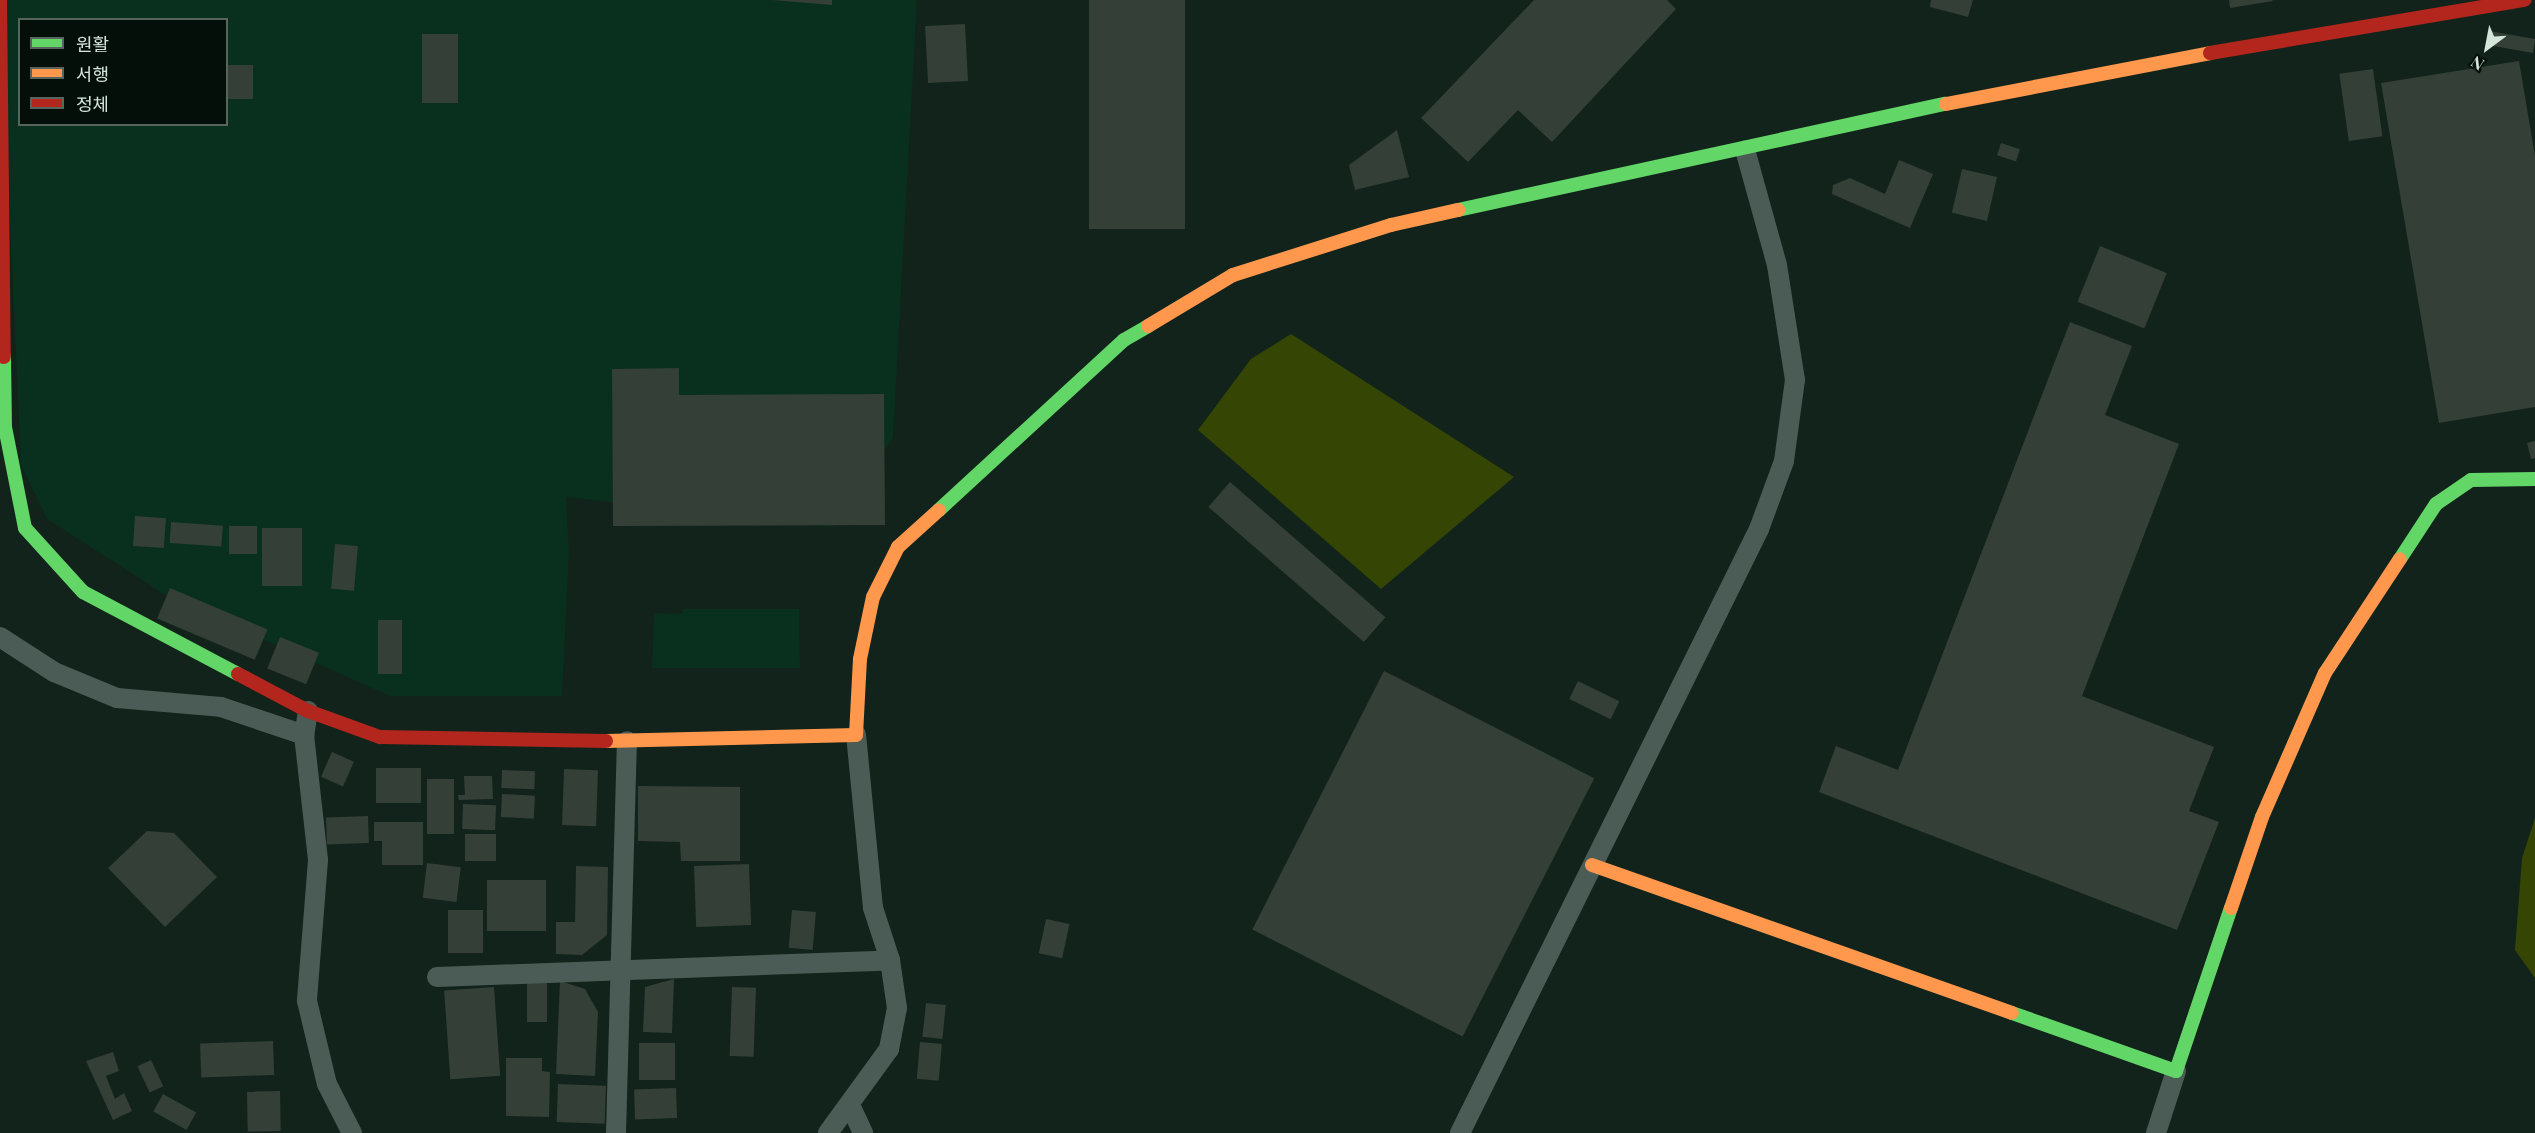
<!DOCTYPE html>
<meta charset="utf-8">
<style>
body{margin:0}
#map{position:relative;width:2535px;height:1133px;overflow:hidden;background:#12231b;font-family:"Playfair Display","Noto Sans KR",serif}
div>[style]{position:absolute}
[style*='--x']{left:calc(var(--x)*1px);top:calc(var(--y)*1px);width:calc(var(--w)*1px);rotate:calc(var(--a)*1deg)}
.built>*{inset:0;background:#092f1e}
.green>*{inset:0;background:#354604}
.building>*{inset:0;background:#333f37;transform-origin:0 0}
.street>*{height:20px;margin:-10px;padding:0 10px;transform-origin:10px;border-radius:10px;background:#4b5c57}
.fast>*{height:14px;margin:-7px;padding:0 7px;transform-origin:7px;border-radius:7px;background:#63d668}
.slow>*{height:14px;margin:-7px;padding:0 7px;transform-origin:7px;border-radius:7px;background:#ff974d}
.jam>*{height:14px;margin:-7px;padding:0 7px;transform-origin:7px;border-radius:7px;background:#b3261e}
span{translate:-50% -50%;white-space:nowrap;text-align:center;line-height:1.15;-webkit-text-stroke:4.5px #040f09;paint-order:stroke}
.legend{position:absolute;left:18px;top:18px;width:210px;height:108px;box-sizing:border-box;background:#040f09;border:2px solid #57655d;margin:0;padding:8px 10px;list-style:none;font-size:18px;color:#d4e5db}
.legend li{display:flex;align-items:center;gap:12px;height:30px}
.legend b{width:30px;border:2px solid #57655d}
.north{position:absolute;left:2457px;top:18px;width:60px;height:60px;-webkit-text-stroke:4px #040f09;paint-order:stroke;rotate:212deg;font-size:16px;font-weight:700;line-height:24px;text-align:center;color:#d4e5db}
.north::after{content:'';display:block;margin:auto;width:21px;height:27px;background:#d4e5db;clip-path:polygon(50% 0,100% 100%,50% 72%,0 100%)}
</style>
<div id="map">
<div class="built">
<i style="clip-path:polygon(evenodd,0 0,917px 0,893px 438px,833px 527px,566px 497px,569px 551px,562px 696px,390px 696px,170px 598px,47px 519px,21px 465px,0 0,20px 20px,226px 20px,226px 124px,20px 124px,20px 20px)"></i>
<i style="clip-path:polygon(683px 609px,799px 609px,800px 668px,652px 668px,654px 613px,682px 614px)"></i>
</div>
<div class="green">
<i style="clip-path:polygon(1291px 334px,1514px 477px,1381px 589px,1198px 430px,1251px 359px)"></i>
<i style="clip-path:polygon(2535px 818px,2535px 978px,2515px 950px,2522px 858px)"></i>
</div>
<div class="building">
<i style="clip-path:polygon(772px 0,832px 0,832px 5px)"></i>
<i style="left:1089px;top:0;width:96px;height:229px"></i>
<i style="clip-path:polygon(1534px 0,1667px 0,1676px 9px,1552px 142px,1518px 110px,1468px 162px,1421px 118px)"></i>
<i style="clip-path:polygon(1931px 0,1973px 0,1968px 17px,1930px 7px)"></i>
<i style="clip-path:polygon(2229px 0,2272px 0,2273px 1px,2230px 8px)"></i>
<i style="left:965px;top:24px;width:57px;height:40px;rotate:87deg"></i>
<i style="left:2489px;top:31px;width:47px;height:14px;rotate:10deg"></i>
<i style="left:422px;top:34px;width:36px;height:69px"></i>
<i style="clip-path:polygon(2519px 61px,2535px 156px,2535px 407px,2439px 423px,2381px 83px)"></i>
<i style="left:226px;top:65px;width:27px;height:34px"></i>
<i style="left:2373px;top:69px;width:68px;height:34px;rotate:82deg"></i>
<i style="clip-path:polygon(1397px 130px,1409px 177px,1355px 190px,1349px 165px)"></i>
<i style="left:2001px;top:143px;width:20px;height:13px;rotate:18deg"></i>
<i style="clip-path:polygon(1899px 160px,1933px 174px,1910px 228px,1832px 194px,1833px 185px,1850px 178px,1885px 194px)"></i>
<i style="left:1962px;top:169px;width:36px;height:45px;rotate:13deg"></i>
<i style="left:2100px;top:246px;width:72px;height:60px;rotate:22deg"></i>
<i style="clip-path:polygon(2070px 322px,2132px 346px,2105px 415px,2179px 444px,2082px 696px,2214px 747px,2189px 811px,2219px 822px,2177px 930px,1819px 792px,1836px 746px,1898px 770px)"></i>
<i style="clip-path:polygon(679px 368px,679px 395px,884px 394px,885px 525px,613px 526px,612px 369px)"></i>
<i style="clip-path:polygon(2535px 441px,2535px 458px,2531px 459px,2527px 443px)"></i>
<i style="left:1230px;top:482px;width:206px;height:33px;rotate:41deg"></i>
<i style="left:135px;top:516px;width:31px;height:30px;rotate:4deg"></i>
<i style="left:171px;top:522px;width:52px;height:21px;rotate:4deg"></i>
<i style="left:229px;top:526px;width:28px;height:28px"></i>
<i style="left:262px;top:528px;width:40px;height:58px"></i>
<i style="left:335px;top:544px;width:23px;height:45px;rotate:5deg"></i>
<i style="left:170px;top:588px;width:106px;height:33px;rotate:23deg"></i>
<i style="left:378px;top:620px;width:24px;height:54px"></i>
<i style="left:280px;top:637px;width:42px;height:34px;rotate:22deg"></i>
<i style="left:1384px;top:671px;width:236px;height:290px;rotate:27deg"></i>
<i style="left:1578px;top:681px;width:46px;height:20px;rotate:26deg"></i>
<i style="left:332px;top:752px;width:24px;height:27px;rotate:24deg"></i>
<i style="left:376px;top:768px;width:45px;height:35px"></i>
<i style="left:564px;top:769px;width:34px;height:56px;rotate:2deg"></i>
<i style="left:502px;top:770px;width:33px;height:18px;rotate:2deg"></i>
<i style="clip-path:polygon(464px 776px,492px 776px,493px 799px,459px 800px,458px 795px,465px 795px)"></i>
<i style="left:427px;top:779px;width:27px;height:55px"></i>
<i style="clip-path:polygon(638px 786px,740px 787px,740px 861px,681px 861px,680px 842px,638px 841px)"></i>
<i style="left:502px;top:794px;width:33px;height:23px;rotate:3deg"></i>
<i style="left:463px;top:804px;width:33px;height:25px;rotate:2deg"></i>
<i style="left:368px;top:816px;width:27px;height:42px;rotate:88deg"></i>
<i style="clip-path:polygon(374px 822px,423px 822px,423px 865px,382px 865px,382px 841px,374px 841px)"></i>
<i style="clip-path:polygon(147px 831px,174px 833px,217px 877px,165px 927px,108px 868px)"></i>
<i style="left:465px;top:834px;width:31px;height:27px"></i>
<i style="left:427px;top:863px;width:34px;height:35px;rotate:7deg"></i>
<i style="left:749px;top:864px;width:61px;height:55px;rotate:88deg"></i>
<i style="clip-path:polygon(576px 866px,608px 867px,607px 935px,582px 955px,556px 954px,556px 922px,575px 922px)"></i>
<i style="left:487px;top:880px;width:59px;height:51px"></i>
<i style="left:483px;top:910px;width:43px;height:35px;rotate:90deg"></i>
<i style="left:792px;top:910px;width:24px;height:38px;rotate:5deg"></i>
<i style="left:1046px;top:919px;width:24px;height:35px;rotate:12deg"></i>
<i style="clip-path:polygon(674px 979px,672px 1033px,643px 1032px,645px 987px)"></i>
<i style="left:527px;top:981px;width:20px;height:41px"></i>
<i style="clip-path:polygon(560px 981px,585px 989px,598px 1012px,595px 1076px,556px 1074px)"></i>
<i style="left:494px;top:987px;width:89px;height:50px;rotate:86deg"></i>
<i style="left:732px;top:987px;width:24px;height:69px;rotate:2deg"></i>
<i style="left:926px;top:1003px;width:20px;height:34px;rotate:6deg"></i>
<i style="left:273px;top:1041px;width:34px;height:73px;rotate:88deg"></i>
<i style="left:920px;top:1042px;width:22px;height:37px;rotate:5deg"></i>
<i style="left:639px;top:1043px;width:36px;height:37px"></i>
<i style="clip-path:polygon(113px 1052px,119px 1071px,106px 1076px,115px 1099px,124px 1093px,132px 1111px,113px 1120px,86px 1061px)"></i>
<i style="clip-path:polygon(506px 1058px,542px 1058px,542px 1071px,550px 1072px,549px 1117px,506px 1116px)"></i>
<i style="left:151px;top:1060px;width:29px;height:15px;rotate:65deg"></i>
<i style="left:558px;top:1084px;width:48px;height:38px;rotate:2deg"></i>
<i style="left:676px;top:1088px;width:30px;height:42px;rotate:88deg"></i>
<i style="left:280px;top:1091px;width:40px;height:33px;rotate:89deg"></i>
<i style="left:163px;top:1094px;width:38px;height:20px;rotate:29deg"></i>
</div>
<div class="street">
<i style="--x:0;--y:637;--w:64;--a:32.9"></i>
<i style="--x:54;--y:672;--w:68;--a:22.4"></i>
<i style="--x:117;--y:698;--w:104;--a:4.9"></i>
<i style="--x:221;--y:707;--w:88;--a:18.6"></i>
<i style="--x:308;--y:711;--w:24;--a:99"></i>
<i style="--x:304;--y:735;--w:126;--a:83.6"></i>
<i style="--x:318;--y:860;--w:141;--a:94.5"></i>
<i style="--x:307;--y:1001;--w:85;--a:76.5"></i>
<i style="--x:327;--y:1084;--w:55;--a:63"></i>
<i style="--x:437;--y:977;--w:453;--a:-2.1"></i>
<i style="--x:850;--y:1105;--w:31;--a:65"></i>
<i style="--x:616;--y:1133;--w:392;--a:-88.4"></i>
<i style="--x:828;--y:1133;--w:104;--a:-54"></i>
<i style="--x:889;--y:1049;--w:42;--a:-79"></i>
<i style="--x:897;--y:1008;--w:49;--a:-98.3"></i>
<i style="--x:890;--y:960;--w:55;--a:-108.1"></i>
<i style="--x:873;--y:908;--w:174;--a:-95.6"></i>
<i style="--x:1460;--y:1133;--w:674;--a:-63.66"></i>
<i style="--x:1759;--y:529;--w:72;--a:-69.8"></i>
<i style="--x:1784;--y:461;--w:82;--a:-82.3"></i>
<i style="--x:1795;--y:380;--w:116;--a:-98.9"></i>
<i style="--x:1777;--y:265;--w:119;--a:-105.5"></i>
<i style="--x:2156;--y:1133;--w:65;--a:-72.1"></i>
</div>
<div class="fast">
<i style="--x:1458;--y:210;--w:499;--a:-12.3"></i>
<i style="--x:4;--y:357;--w:70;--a:89.2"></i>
<i style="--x:5;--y:427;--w:103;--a:78.8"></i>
<i style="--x:25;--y:528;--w:86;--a:47.8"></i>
<i style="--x:83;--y:592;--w:175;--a:27.9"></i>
<i style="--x:939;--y:510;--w:251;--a:-42.6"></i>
<i style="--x:1124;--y:340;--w:28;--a:-30"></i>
<i style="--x:2400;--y:559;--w:66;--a:-56.8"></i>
<i style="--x:2436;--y:504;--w:42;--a:-34.4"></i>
<i style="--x:2471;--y:480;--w:64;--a:-0.9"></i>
<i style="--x:2012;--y:1013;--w:174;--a:19.5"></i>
<i style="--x:2176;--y:1071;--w:172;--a:-71.4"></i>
</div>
<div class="slow">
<i style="--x:1946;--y:104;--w:269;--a:-10.9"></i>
<i style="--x:1148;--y:326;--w:99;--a:-31"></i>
<i style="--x:1233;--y:275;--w:166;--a:-17.6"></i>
<i style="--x:1391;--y:225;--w:69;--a:-12.6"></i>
<i style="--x:606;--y:741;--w:250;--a:-1.4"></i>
<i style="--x:856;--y:735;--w:76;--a:-87"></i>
<i style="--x:860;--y:659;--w:63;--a:-78.2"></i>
<i style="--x:873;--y:597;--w:56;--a:-63.4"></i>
<i style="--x:898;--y:547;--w:55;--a:-42.1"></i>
<i style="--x:1592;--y:865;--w:445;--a:19.4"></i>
<i style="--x:2231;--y:908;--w:96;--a:-71.2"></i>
<i style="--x:2262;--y:817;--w:157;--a:-66.4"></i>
<i style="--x:2325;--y:673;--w:136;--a:-56.7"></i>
</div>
<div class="jam">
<i style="--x:0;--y:0;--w:357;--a:89.4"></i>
<i style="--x:2210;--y:53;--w:319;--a:-9.6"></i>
<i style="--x:238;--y:674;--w:79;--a:27.9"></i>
<i style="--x:308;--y:711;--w:77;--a:19.9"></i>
<i style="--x:380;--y:737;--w:226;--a:1"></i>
</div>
<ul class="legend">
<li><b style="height:8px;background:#63d668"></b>원활</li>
<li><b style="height:8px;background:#ff974d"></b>서행</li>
<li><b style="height:8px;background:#b3261e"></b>정체</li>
</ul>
<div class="north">N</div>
</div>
